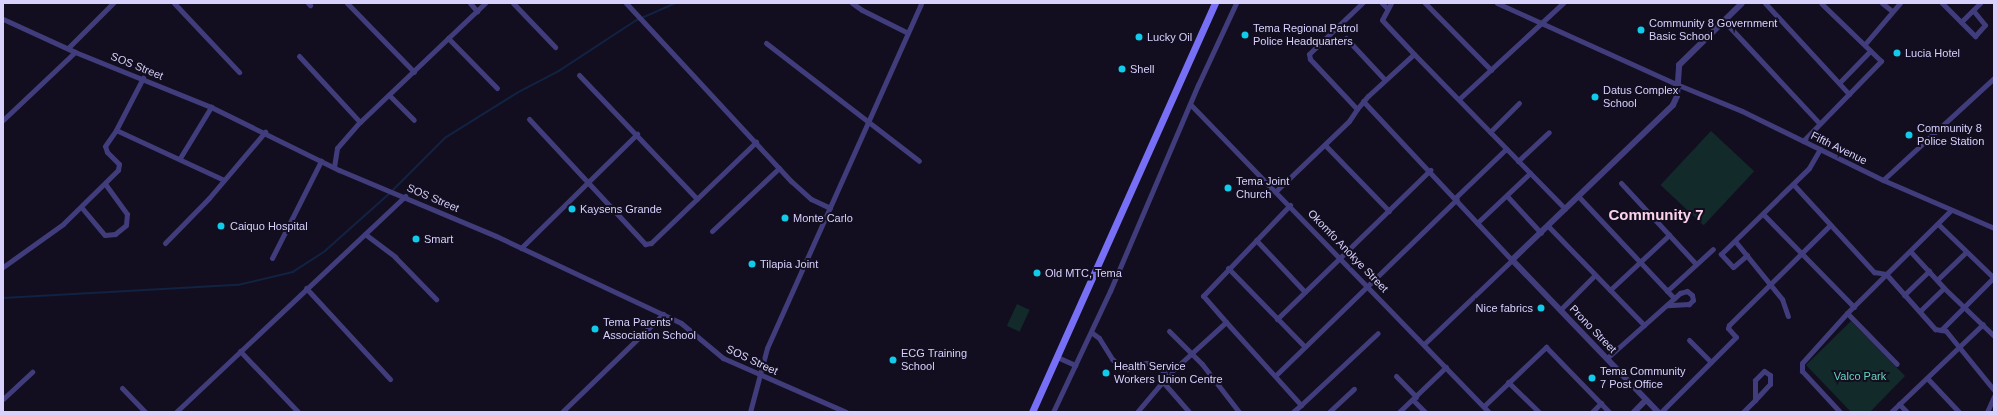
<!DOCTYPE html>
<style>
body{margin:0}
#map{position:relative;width:1997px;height:415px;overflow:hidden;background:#120e20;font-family:Arial,sans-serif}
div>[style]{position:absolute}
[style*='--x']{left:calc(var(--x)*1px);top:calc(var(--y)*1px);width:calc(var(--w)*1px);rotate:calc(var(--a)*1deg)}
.green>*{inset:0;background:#122a2a;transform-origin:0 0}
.stream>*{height:1.5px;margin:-0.75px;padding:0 0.75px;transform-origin:0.75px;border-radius:0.75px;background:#112242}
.minor>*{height:5px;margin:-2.5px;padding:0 2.5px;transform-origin:2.5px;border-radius:2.5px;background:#413d7c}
.tertiary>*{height:6px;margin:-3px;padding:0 3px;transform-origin:3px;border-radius:3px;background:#413d7c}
.secondary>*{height:7px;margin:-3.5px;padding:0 3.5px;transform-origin:3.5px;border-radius:3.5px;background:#776ff5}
.dots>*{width:11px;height:11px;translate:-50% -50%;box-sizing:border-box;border:2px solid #120e20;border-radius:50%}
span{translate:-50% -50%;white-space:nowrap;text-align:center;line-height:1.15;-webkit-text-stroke:4px #120e20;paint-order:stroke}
.poi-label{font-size:11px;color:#d7d1fc}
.left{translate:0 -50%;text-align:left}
.right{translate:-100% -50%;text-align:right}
.street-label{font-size:11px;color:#d7d1fc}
.park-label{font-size:11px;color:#62d6bd}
.district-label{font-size:15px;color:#fcd3eb;font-weight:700}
.frame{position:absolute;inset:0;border:4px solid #d7d1fc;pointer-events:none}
</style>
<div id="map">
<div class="green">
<i style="left:1711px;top:131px;width:59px;height:74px;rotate:43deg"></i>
<i style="left:1017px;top:304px;width:14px;height:24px;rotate:25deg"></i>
<i style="clip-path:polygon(1851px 321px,1905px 376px,1870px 412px,1851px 412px,1806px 365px)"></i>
</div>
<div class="stream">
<i style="--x:393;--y:190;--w:74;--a:-45"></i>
<i style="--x:445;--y:138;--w:85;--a:-32"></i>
<i style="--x:517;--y:93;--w:47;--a:-27.6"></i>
<i style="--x:559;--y:71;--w:91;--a:-33.3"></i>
<i style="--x:635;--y:21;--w:45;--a:-23.7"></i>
<i style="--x:3;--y:298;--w:235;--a:-3.2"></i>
<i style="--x:238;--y:285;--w:57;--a:-13.3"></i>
<i style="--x:293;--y:272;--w:38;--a:-33"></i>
<i style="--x:325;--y:251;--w:87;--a:-41.7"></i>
</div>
<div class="minor">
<i style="--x:174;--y:3;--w:95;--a:46.7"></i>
<i style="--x:308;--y:3;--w:3;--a:45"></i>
<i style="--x:347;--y:3;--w:96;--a:45.8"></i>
<i style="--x:470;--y:3;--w:11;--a:49"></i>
<i style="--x:513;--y:3;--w:61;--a:46.3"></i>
<i style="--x:626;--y:3;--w:243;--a:47.2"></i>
<i style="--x:791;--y:181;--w:27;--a:42"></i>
<i style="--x:811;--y:199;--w:21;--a:25"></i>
<i style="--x:852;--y:3;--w:12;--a:35"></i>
<i style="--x:862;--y:10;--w:51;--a:26.6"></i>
<i style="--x:1382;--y:3;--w:7;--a:45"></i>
<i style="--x:1391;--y:3;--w:19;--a:118"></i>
<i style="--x:1382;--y:20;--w:47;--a:46.7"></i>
<i style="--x:1425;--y:3;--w:94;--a:45.4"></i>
<i style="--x:1497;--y:3;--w:196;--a:24.3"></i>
<i style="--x:1676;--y:84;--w:71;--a:22.2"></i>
<i style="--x:1742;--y:111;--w:157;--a:26.1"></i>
<i style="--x:1883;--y:180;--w:121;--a:23.4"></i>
<i style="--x:1765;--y:3;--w:124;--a:47.3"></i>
<i style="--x:1882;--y:3;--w:13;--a:39"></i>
<i style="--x:1942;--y:3;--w:47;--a:45"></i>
<i style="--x:1975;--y:36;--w:15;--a:-48"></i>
<i style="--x:1985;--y:25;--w:19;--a:-129"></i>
<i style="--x:3;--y:19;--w:79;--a:24.6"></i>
<i style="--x:75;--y:52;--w:147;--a:22"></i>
<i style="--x:211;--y:107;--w:143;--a:26.2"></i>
<i style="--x:339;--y:170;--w:170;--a:22.8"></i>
<i style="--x:496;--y:236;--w:204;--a:25.2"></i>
<i style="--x:681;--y:323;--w:55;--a:39.8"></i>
<i style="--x:723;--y:358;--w:134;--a:23.7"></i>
<i style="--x:1724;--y:21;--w:139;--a:47"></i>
<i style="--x:1961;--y:22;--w:27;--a:-45"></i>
<i style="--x:448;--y:38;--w:70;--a:45.6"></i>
<i style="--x:1346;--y:38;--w:57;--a:47.1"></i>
<i style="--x:766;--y:43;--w:193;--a:37.6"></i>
<i style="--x:1865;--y:44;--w:54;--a:-49.5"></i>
<i style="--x:68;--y:48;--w:64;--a:-45"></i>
<i style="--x:299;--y:56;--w:90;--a:47.3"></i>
<i style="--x:579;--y:75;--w:171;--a:46.4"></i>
<i style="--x:1839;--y:83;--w:45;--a:-45.9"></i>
<i style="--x:389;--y:95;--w:35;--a:45"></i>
<i style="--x:1459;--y:99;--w:142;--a:-42.7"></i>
<i style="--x:1363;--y:101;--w:218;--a:46.9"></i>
<i style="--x:1512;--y:260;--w:122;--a:136.3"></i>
<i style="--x:1191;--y:105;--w:428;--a:45.9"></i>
<i style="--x:1357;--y:109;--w:17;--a:-50"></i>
<i style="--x:1368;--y:96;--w:62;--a:-42.4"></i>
<i style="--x:1414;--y:54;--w:216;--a:45.7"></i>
<i style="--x:529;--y:119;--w:171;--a:47.1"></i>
<i style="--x:645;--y:244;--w:6;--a:-9"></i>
<i style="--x:651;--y:243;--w:146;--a:-43.9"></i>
<i style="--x:3;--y:120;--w:99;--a:-43.4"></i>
<i style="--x:116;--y:130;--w:119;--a:24.8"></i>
<i style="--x:1490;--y:132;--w:41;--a:-45"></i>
<i style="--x:1803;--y:141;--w:112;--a:-45.7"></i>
<i style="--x:1881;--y:61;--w:83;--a:-136"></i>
<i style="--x:1325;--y:145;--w:92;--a:45.9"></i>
<i style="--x:180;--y:158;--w:60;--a:-58.7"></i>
<i style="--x:1518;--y:161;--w:42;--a:-43.1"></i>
<i style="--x:334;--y:167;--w:19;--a:-81"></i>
<i style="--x:337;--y:148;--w:35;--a:-49"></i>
<i style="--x:360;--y:122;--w:173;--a:-43.6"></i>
<i style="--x:1883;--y:180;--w:151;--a:-42.6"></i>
<i style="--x:1621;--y:183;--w:110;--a:47.2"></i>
<i style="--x:1793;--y:184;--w:120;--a:47.4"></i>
<i style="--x:1874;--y:272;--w:12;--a:9"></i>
<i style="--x:1886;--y:274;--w:74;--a:48.3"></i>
<i style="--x:1935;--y:329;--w:11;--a:10"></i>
<i style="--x:1946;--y:331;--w:76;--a:50.9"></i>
<i style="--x:1276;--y:191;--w:101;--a:-43.8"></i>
<i style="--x:1349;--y:121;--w:14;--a:-56"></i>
<i style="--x:1357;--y:109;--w:69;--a:-133.2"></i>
<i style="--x:1310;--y:59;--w:5;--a:-101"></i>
<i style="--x:1309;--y:54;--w:74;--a:-43.9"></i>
<i style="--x:1507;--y:196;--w:50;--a:47.4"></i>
<i style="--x:1579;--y:197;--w:139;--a:46.8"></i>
<i style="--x:1455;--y:198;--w:71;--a:-43.9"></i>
<i style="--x:82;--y:208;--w:35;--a:50"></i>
<i style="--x:105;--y:235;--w:10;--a:-6"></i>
<i style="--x:115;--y:234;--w:14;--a:-39"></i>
<i style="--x:126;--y:225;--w:11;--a:-85"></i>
<i style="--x:127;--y:214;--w:37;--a:-126"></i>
<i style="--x:1763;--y:214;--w:130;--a:45.6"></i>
<i style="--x:1477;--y:223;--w:73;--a:-43.3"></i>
<i style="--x:1938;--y:224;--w:78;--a:44"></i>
<i style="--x:1548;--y:226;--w:138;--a:45.9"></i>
<i style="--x:712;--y:231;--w:92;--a:-43.2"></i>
<i style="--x:365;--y:234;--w:38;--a:37"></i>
<i style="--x:395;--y:257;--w:59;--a:45.7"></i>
<i style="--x:1256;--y:240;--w:71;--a:46.7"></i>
<i style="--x:1735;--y:241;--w:75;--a:51"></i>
<i style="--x:1782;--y:299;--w:18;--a:71"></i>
<i style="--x:165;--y:243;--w:63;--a:-45.6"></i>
<i style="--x:209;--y:198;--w:87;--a:-49.7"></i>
<i style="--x:521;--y:248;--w:163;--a:-44.5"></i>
<i style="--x:1910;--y:251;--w:50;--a:47.4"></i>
<i style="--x:1944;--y:288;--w:69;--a:43.8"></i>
<i style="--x:1747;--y:255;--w:18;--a:139"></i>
<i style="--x:1733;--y:267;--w:18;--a:-133"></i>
<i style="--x:1721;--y:254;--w:123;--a:-44.3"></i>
<i style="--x:1809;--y:168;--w:22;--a:-60"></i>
<i style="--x:272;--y:258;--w:109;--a:-63.2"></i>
<i style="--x:3;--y:267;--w:74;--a:-35.6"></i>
<i style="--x:63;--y:224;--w:77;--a:-44.5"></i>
<i style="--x:118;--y:170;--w:6;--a:-81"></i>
<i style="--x:119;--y:164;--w:17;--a:-135"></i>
<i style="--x:107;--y:152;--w:6;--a:-108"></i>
<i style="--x:105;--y:146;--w:19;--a:-55"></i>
<i style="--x:116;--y:130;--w:59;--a:-62.6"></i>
<i style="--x:1228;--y:268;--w:110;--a:45.7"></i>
<i style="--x:1937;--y:280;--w:40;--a:-44"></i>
<i style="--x:306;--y:288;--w:124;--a:47.3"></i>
<i style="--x:1610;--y:290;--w:81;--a:-43"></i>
<i style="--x:1667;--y:291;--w:62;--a:-42.4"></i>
<i style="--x:1904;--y:295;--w:35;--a:-44"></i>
<i style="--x:1560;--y:310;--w:49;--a:-45"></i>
<i style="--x:1920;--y:311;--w:33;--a:-44"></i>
<i style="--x:1847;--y:313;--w:71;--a:45.6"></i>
<i style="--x:1277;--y:319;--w:214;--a:-44.2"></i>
<i style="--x:1226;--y:322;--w:35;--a:-131"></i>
<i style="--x:1203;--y:296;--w:126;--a:-46.3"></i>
<i style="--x:1941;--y:330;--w:74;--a:-45"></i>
<i style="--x:1169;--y:331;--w:47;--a:45"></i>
<i style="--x:1202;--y:364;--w:61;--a:52.4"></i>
<i style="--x:1091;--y:332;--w:10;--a:37"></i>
<i style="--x:1099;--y:338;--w:25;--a:58"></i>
<i style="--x:1112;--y:359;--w:11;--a:41"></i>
<i style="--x:1120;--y:366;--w:8;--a:23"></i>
<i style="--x:1127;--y:369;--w:20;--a:-18"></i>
<i style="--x:1146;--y:363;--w:8;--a:7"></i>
<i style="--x:1154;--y:364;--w:18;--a:38"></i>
<i style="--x:1689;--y:340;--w:31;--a:45"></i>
<i style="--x:240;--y:351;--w:84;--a:46.4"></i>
<i style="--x:1057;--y:357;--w:20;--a:24"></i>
<i style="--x:1607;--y:358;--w:98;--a:-41.7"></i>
<i style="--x:1680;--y:293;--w:7;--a:-16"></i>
<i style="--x:1687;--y:291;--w:6;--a:39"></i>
<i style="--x:1692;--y:295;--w:5;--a:79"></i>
<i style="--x:1693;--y:300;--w:6;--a:135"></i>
<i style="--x:1689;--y:304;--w:22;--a:177"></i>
<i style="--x:1276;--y:375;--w:252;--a:-44.2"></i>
<i style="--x:1396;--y:376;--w:29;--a:46"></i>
<i style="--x:1927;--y:378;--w:47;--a:46.7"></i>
<i style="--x:1163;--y:382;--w:40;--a:49"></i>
<i style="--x:1508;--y:382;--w:43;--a:44.1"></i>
<i style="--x:122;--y:388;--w:33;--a:46"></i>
<i style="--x:3;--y:399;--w:40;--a:-43"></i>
<i style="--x:1413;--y:400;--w:17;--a:45"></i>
<i style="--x:1899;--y:404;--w:11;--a:45"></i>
<i style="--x:1301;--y:405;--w:105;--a:-43.1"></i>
<i style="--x:1484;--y:406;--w:86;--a:-43.6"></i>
<i style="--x:1546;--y:347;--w:91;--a:45.9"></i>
<i style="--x:176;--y:412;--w:315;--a:-43.3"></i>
<i style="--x:562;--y:412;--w:141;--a:-44.1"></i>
<i style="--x:750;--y:412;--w:66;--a:-75.1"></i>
<i style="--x:767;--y:348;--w:378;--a:-65.9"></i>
<i style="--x:1053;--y:412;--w:134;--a:-64.8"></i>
<i style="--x:1110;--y:291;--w:224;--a:-66.9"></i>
<i style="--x:1198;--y:85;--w:90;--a:-65.1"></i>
<i style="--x:1137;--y:412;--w:51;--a:-49.8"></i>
<i style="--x:1170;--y:373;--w:76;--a:-42.3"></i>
<i style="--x:1226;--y:322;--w:112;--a:47.9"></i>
<i style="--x:1301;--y:405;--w:11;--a:139"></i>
<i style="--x:1329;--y:412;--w:34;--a:-43"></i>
<i style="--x:1399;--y:412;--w:65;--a:-43.8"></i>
<i style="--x:1592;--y:412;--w:13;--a:-45"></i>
<i style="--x:1661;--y:412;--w:106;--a:-45"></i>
<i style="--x:1736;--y:337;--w:12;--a:-132"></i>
<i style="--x:1728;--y:328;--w:3;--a:-72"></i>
<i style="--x:1729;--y:325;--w:142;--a:-44.7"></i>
<i style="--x:1743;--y:412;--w:17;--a:-45"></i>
<i style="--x:1755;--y:400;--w:22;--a:-47"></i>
<i style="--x:1770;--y:384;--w:9;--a:-90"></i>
<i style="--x:1770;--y:375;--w:7;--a:-146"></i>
<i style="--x:1764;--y:371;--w:13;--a:135"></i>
<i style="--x:1755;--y:380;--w:20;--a:90"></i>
<i style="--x:1840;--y:412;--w:56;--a:-132.8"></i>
<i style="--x:1802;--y:371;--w:8;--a:-90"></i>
<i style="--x:1802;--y:363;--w:67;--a:-48"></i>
<i style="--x:1847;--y:313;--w:146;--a:-44.7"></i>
<i style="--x:1891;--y:412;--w:127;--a:-43.7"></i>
<i style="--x:1987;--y:412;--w:17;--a:-66"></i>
</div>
<div class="tertiary">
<i style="--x:1634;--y:412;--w:17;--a:-45"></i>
<i style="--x:1658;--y:412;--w:211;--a:-133.8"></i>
<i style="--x:1512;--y:260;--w:223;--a:-43.9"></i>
<i style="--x:1673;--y:105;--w:10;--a:-66"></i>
<i style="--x:1677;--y:96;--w:31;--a:-86"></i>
<i style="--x:1679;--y:65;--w:88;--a:-44.5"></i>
</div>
<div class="secondary">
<i style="--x:1032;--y:412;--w:448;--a:-65.9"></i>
</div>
<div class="dots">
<i style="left:1641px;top:30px;background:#10cbe9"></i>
<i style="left:1245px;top:35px;background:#10cbe9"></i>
<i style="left:1139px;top:37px;background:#10cbe9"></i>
<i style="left:1897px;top:53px;background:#10cbe9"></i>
<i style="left:1122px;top:69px;background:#10cbe9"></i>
<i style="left:1595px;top:97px;background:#10cbe9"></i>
<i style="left:1909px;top:135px;background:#10cbe9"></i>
<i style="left:1228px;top:188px;background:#10cbe9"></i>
<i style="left:572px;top:209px;background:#10cbe9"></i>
<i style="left:785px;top:218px;background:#10cbe9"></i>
<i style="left:221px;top:226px;background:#10cbe9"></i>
<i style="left:416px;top:239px;background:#10cbe9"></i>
<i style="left:752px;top:264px;background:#10cbe9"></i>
<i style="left:1037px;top:273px;background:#10cbe9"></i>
<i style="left:1541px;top:308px;background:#10cbe9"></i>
<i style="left:595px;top:329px;background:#10cbe9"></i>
<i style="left:893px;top:360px;background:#10cbe9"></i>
<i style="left:1106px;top:373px;background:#10cbe9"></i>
<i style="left:1592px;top:378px;background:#10cbe9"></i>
</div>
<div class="poi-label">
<span class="left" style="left:1649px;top:30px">Community 8 Government<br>Basic School</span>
<span class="left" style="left:1253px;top:35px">Tema Regional Patrol<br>Police Headquarters</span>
<span class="left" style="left:1147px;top:37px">Lucky Oil</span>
<span class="left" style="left:1905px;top:53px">Lucia Hotel</span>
<span class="left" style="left:1130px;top:69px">Shell</span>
<span class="left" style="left:1603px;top:97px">Datus Complex<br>School</span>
<span class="left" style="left:1917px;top:135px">Community 8<br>Police Station</span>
<span class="left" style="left:1236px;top:188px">Tema Joint<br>Church</span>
<span class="left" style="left:580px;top:209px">Kaysens Grande</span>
<span class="left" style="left:793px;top:218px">Monte Carlo</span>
<span class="left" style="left:230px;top:226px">Caiquo Hospital</span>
<span class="left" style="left:424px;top:239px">Smart</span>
<span class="left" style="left:760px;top:264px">Tilapia Joint</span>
<span class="left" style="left:1045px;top:273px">Old MTC, Tema</span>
<span class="right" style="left:1533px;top:308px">Nice fabrics</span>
<span class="left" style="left:603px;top:329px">Tema Parents'<br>Association School</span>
<span class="left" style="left:901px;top:360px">ECG Training<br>School</span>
<span class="left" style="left:1114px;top:373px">Health Service<br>Workers Union Centre</span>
<span class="left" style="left:1600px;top:378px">Tema Community<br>7 Post Office</span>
</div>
<div class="street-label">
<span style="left:137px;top:66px;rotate:22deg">SOS Street</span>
<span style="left:1839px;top:148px;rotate:26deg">Fifth Avenue</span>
<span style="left:433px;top:198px;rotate:23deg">SOS Street</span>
<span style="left:1348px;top:251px;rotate:46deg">Okomfo Anokye Street</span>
<span style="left:1593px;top:329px;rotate:46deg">Prono Street</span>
<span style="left:752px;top:360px;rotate:25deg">SOS Street</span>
</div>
<div class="park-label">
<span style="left:1860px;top:376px">Valco Park</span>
</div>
<div class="district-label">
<span style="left:1656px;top:215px">Community 7</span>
</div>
<div class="frame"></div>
</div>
